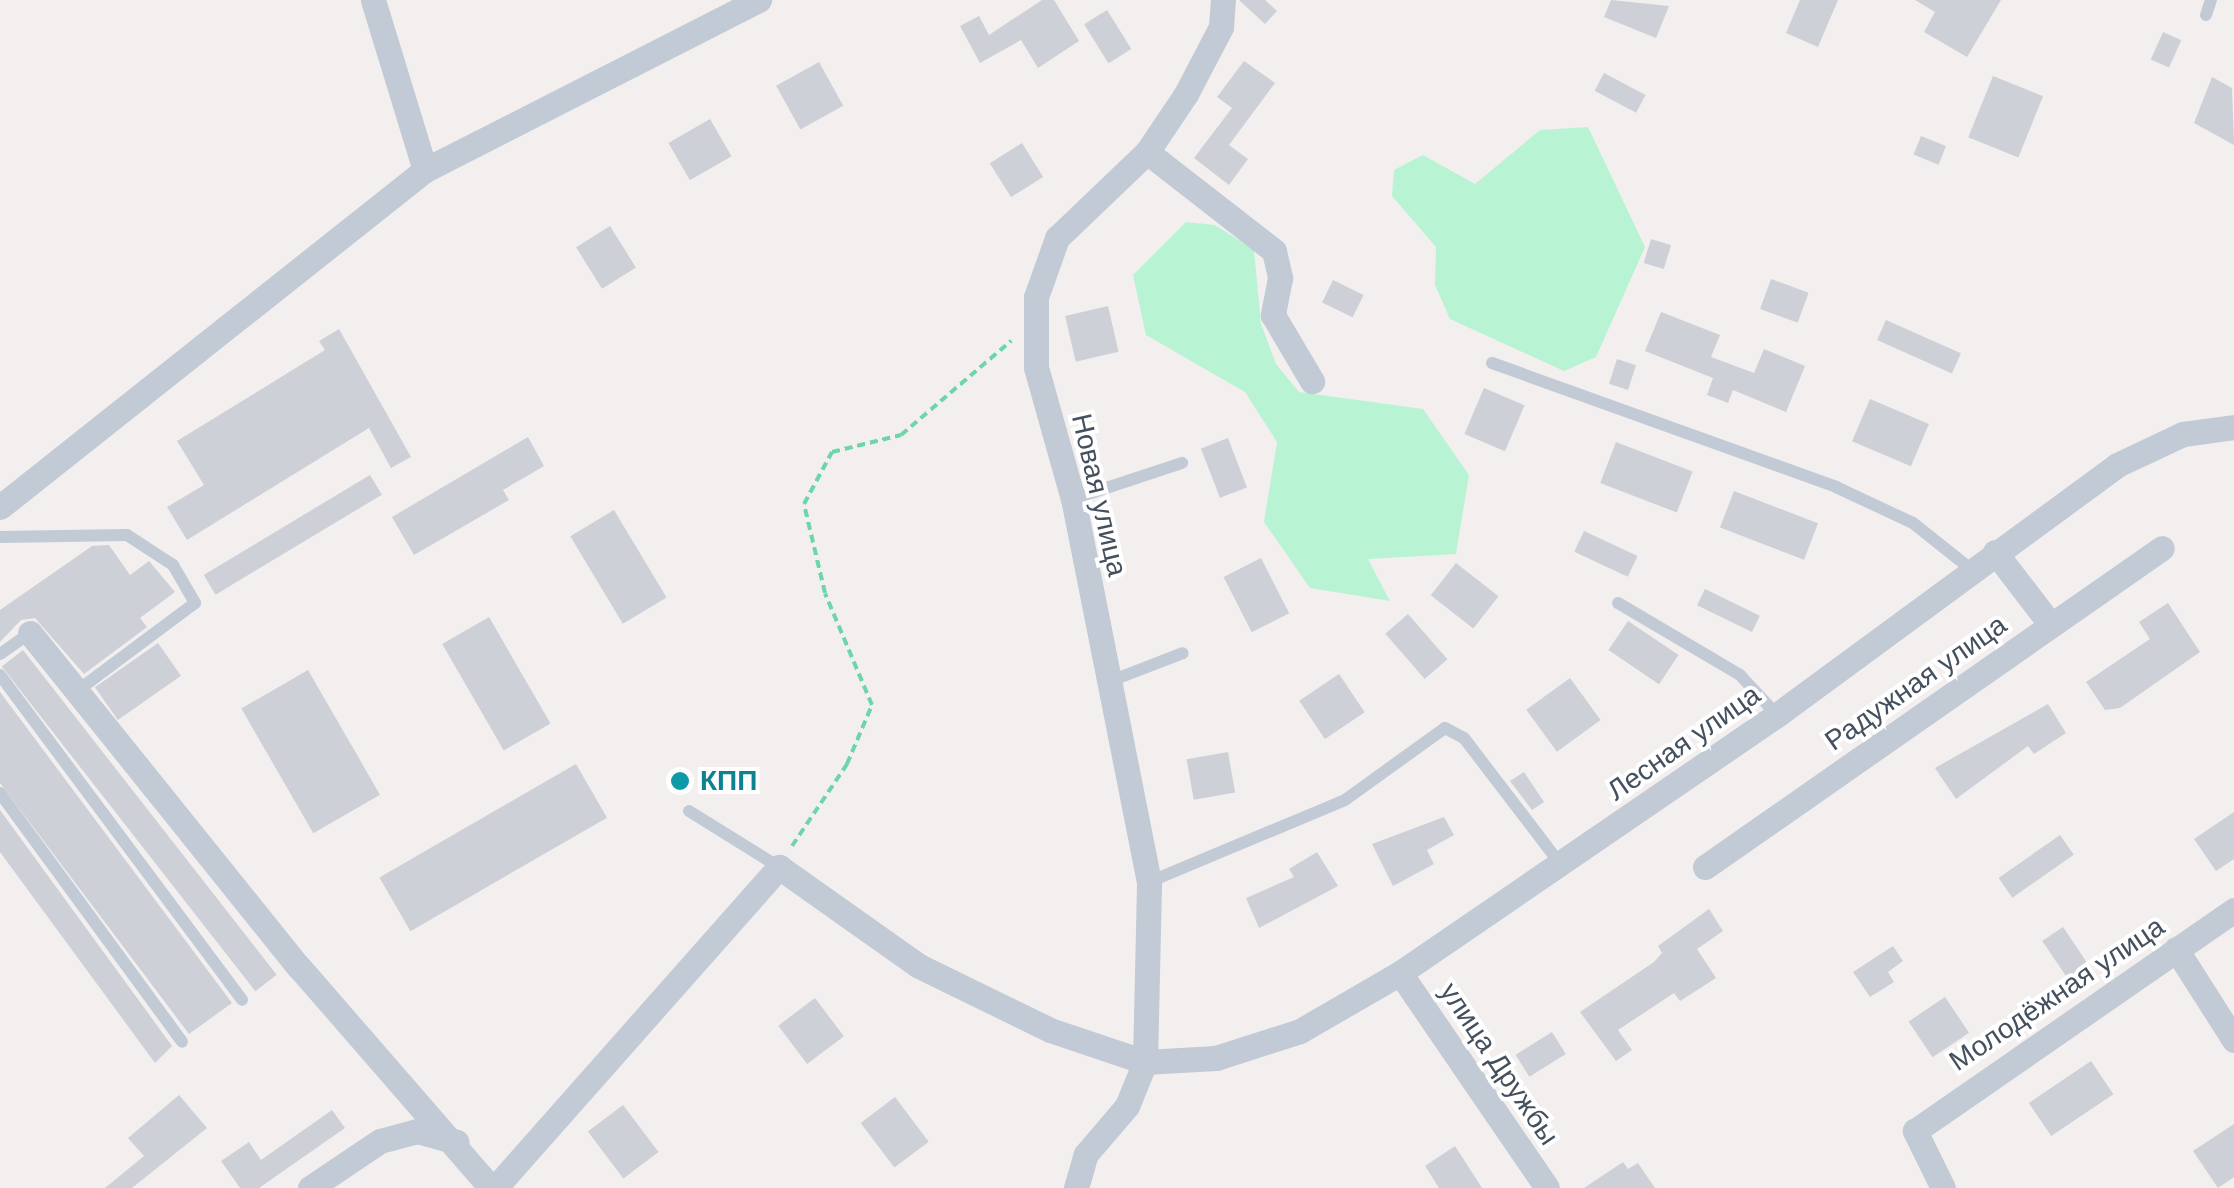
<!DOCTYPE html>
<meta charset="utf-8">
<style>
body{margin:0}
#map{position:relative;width:2234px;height:1188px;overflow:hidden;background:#f2efee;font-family:Helvetica,sans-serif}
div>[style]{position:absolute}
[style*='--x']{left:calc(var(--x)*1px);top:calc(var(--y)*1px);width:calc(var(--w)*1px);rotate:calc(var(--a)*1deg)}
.green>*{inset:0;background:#b8f4d3}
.building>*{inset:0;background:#cdd0d7;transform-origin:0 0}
.path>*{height:4px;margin-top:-2px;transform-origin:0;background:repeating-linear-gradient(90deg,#6cd6a9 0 8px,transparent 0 13px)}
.service>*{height:12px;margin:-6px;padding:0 6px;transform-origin:6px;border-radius:6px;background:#c1cad5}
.minor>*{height:25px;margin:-12.5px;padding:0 12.5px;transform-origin:12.5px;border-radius:12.5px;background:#c1cad5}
.dots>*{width:28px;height:28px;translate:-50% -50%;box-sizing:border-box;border:5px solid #fff;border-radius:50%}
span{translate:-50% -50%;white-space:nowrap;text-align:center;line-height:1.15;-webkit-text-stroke:8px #fff;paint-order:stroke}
.street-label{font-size:28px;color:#45505e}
.culture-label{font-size:28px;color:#0d838f;font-weight:700}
.left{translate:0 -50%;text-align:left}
</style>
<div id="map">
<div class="green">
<i style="clip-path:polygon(1588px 127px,1645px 247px,1596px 357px,1564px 371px,1450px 319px,1435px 285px,1436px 247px,1392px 196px,1394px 170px,1423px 155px,1475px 184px,1540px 130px)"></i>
<i style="clip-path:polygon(1186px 222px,1215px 225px,1254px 250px,1261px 324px,1276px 364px,1299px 392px,1423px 409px,1469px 475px,1456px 554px,1368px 559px,1390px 601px,1310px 588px,1264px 522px,1277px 442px,1245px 392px,1146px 335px,1133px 275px)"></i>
</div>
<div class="building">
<i style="clip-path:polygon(1042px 0,1054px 0,1079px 41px,1038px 68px,1021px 40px,980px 63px,960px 26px,979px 16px,989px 35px)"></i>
<i style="clip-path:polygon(1239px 0,1265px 0,1277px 11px,1265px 24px)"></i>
<i style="clip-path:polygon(1611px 0,1669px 6px,1656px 38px,1604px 17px)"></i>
<i style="clip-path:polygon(1800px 0,1838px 0,1818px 47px,1786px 33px)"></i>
<i style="clip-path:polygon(1915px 0,2001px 0,1967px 57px,1924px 32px,1935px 12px)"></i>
<i style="left:1107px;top:10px;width:46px;height:27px;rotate:58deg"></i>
<i style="left:2163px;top:32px;width:20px;height:30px;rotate:24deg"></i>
<i style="clip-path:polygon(1244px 61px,1275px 83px,1229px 145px,1248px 159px,1229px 185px,1194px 158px,1232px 108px,1217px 97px)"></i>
<i style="left:819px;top:62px;width:50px;height:49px;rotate:61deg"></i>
<i style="left:1604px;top:73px;width:47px;height:20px;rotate:28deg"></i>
<i style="left:1993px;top:76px;width:54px;height:66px;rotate:22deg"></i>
<i style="clip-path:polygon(2212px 77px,2232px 88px,2234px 145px,2194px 123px)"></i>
<i style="left:710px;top:119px;width:43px;height:48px;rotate:60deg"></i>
<i style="left:1921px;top:136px;width:27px;height:20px;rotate:22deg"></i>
<i style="left:1022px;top:143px;width:40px;height:38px;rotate:58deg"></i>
<i style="left:610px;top:226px;width:49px;height:40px;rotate:58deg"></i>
<i style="left:1651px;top:239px;width:21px;height:25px;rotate:17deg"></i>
<i style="left:1771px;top:279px;width:40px;height:32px;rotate:20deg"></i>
<i style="left:1333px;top:280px;width:34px;height:25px;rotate:26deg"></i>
<i style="left:1108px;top:306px;width:47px;height:44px;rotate:77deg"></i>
<i style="clip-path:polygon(1661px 312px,1720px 335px,1711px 357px,1754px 373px,1764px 349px,1805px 366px,1786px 412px,1733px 390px,1728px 403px,1707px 395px,1713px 378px,1645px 351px)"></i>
<i style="left:1886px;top:320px;width:82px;height:22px;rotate:24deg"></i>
<i style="clip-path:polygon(339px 329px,411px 457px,391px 468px,369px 428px,187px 540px,167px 507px,204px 485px,177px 441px,325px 350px,319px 341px)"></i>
<i style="left:1617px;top:359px;width:20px;height:26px;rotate:18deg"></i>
<i style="left:1484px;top:388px;width:44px;height:50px;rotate:23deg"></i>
<i style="left:1870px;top:399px;width:64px;height:46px;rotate:23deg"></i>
<i style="clip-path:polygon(528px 437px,544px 466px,503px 490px,509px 500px,414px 555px,392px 517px)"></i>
<i style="left:1228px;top:438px;width:53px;height:29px;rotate:69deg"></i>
<i style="left:1616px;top:442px;width:82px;height:44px;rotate:21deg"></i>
<i style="left:370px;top:475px;width:23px;height:194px;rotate:59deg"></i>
<i style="left:1734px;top:491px;width:90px;height:39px;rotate:21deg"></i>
<i style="left:614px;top:510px;width:102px;height:51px;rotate:59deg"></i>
<i style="left:1584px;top:531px;width:59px;height:23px;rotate:25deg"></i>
<i style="clip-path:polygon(109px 545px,130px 575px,149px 561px,175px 592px,140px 618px,147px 627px,84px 674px,35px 618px,21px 620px,0 642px,0 610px,92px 546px)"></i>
<i style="left:1261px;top:558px;width:62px;height:42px;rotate:63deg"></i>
<i style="left:1456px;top:563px;width:54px;height:41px;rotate:38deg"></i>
<i style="left:1705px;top:589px;width:61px;height:18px;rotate:26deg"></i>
<i style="clip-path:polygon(2168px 603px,2200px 652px,2120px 708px,2105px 710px,2086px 682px,2150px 639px,2139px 622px)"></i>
<i style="left:1408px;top:614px;width:60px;height:30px;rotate:49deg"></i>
<i style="left:489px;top:617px;width:123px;height:54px;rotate:60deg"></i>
<i style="left:1628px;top:621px;width:61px;height:35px;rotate:34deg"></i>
<i style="left:158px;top:643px;width:40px;height:77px;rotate:55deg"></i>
<i style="left:23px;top:650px;width:412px;height:27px;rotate:52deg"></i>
<i style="left:308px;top:670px;width:144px;height:77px;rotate:60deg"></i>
<i style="left:1339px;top:674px;width:46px;height:48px;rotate:56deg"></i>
<i style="left:1570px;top:678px;width:52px;height:54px;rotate:54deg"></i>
<i style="clip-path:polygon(0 692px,232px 1003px,189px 1034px,0 783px)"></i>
<i style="clip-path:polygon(2048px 704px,2066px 733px,2034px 754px,2028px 746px,1956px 799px,1935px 768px)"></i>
<i style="left:1228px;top:752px;width:41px;height:42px;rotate:80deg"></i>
<i style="left:576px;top:764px;width:62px;height:227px;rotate:60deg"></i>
<i style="clip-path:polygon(1524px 772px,1544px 802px,1532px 810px,1510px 781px)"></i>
<i style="clip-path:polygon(0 810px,172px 1046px,155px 1063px,0 852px)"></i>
<i style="clip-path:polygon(2234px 812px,2234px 859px,2216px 871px,2194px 839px)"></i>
<i style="clip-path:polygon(1444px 817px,1454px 835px,1427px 850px,1434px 864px,1393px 886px,1372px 844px)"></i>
<i style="left:2060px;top:835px;width:24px;height:75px;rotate:55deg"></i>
<i style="clip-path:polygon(1317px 852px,1338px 886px,1259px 928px,1246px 898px,1294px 877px,1289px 869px)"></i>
<i style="clip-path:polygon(1709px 909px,1723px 931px,1697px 949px,1716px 978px,1680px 1001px,1674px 993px,1618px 1030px,1632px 1050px,1616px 1061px,1580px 1012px,1654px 962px,1662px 953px,1658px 946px)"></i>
<i style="left:2063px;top:927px;width:46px;height:25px;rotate:56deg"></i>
<i style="clip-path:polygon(1893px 946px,1903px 961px,1888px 972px,1894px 982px,1870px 997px,1853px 972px)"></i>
<i style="left:1945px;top:997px;width:43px;height:44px;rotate:56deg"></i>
<i style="left:815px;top:998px;width:48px;height:46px;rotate:53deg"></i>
<i style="left:1552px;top:1032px;width:26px;height:43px;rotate:58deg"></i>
<i style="left:2091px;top:1061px;width:40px;height:75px;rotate:56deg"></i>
<i style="clip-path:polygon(179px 1095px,207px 1128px,132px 1188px,105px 1188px,144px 1156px,128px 1138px)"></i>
<i style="left:895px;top:1097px;width:56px;height:43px;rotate:53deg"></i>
<i style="left:623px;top:1105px;width:59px;height:44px;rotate:53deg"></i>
<i style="clip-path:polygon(332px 1110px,345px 1128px,259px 1188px,240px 1188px,221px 1161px,249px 1142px,261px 1160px)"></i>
<i style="clip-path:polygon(2234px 1124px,2234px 1177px,2218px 1188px,2193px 1151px)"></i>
<i style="clip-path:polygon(1455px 1146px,1482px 1188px,1439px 1188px,1425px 1166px)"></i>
<i style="clip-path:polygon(1623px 1162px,1628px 1169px,1638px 1163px,1655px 1188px,1584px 1188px)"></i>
</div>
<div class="path">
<i style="--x:792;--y:846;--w:99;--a:-56.1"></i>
<i style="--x:847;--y:764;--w:64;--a:-67"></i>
<i style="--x:872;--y:705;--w:121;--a:-112.8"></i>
<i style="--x:825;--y:593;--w:91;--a:-103.3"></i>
<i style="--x:804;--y:504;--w:59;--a:-61.7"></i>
<i style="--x:832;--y:452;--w:71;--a:-13.8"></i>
<i style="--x:901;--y:435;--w:145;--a:-40.5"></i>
</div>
<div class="service">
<i style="--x:2206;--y:15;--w:16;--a:-72"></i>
<i style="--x:1492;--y:363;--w:366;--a:19.8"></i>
<i style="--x:1836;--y:487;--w:85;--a:25.1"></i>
<i style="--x:1913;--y:523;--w:75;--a:38.5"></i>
<i style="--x:1073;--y:499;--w:115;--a:-18.3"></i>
<i style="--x:0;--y:537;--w:127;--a:-0.9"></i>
<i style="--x:127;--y:535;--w:55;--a:33.1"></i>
<i style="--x:173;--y:565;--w:44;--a:59.9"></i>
<i style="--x:195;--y:603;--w:147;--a:143.3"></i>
<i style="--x:1618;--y:603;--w:142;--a:30.5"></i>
<i style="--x:1740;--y:675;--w:54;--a:47.2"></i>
<i style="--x:0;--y:654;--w:37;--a:-35"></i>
<i style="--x:0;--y:675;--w:405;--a:53.3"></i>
<i style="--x:1108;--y:682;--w:80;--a:-21.1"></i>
<i style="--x:0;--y:793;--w:308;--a:53.8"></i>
<i style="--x:689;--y:811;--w:106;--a:31.9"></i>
<i style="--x:1149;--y:882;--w:212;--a:-22.7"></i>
<i style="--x:1345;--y:800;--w:123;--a:-35.8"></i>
<i style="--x:1445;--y:728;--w:21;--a:28"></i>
<i style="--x:1464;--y:738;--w:160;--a:52.6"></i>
</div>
<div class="minor">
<i style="--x:373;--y:0;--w:178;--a:73"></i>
<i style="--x:1147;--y:152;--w:161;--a:37.9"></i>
<i style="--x:1274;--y:251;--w:28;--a:77"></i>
<i style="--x:1280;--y:278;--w:38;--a:101"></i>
<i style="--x:1273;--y:315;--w:77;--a:59.4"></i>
<i style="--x:0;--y:507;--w:542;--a:-38.41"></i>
<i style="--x:425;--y:170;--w:375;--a:-27"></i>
<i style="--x:1995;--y:552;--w:92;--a:52.5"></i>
<i style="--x:30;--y:633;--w:429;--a:51.2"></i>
<i style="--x:299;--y:967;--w:293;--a:49"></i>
<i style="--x:1705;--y:867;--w:557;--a:-34.92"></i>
<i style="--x:2176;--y:949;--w:108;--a:57.5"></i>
<i style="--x:1400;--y:973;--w:260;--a:55.6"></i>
<i style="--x:310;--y:1188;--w:84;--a:-33.9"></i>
<i style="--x:380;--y:1141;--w:38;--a:-15"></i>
<i style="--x:417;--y:1131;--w:41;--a:15.4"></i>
<i style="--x:495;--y:1188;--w:429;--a:-48.5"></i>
<i style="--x:779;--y:867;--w:171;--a:35.3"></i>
<i style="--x:919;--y:966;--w:146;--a:26"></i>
<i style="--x:1050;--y:1030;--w:100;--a:18.6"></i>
<i style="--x:1145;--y:1062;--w:71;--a:-3.2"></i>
<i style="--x:1216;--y:1058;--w:88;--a:-17.8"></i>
<i style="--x:1300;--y:1031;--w:116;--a:-30.1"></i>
<i style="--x:1400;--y:973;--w:457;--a:-34.4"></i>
<i style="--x:1777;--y:715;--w:422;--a:-36.3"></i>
<i style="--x:2117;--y:465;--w:73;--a:-25.2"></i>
<i style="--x:2183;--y:434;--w:51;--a:-7.8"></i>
<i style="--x:1076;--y:1188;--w:35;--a:-74"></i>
<i style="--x:1086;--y:1154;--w:63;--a:-49.5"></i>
<i style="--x:1127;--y:1106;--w:48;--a:-67.8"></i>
<i style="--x:1145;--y:1062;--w:180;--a:-88.7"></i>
<i style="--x:1149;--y:882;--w:390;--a:-101.2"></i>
<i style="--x:1073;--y:499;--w:137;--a:-105.7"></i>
<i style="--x:1036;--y:367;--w:70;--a:-90"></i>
<i style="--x:1036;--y:297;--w:63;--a:-70.4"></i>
<i style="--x:1057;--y:238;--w:124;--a:-43.7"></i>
<i style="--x:1147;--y:152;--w:70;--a:-56.1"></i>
<i style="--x:1186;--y:94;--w:76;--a:-62.4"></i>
<i style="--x:1221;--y:27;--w:27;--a:-86"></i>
<i style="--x:1943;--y:1188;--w:64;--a:-116.2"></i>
<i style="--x:1915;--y:1131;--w:388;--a:-34.7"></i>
</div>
<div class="dots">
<i style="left:680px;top:781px;background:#0f9aa8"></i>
</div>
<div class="street-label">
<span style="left:1099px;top:495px;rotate:77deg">Новая улица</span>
<span style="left:1916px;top:683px;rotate:-35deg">Радужная улица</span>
<span style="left:1684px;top:743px;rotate:-35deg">Лесная улица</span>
<span style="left:2057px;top:994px;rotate:-34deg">Молодёжная улица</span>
<span style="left:1499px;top:1064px;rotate:56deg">улица Дружбы</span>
</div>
<div class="culture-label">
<span class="left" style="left:700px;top:781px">КПП</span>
</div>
</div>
